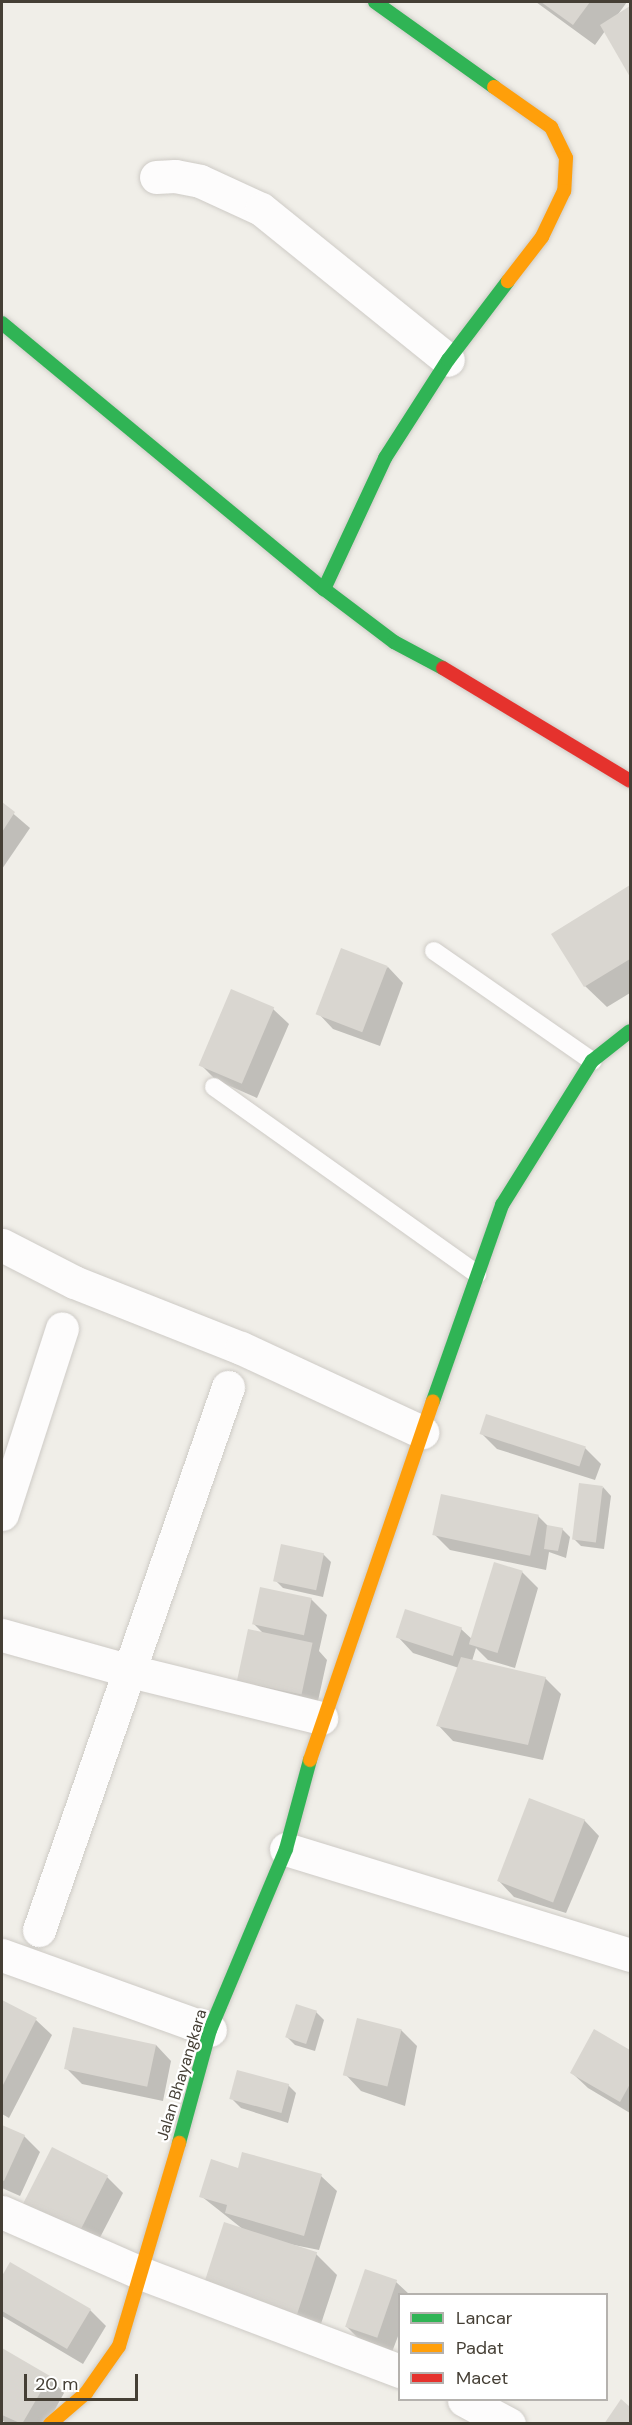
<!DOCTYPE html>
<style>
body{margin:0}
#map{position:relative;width:632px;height:2425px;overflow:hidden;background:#f0eee8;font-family:"DM Sans",sans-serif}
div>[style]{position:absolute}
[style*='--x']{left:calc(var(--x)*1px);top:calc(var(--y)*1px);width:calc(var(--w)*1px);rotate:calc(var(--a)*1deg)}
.shadow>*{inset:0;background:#0003}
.building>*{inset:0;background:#d9d6d0;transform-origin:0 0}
.roads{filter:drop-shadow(0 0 2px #cecbc6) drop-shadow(0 0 2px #cecbc6)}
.lane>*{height:18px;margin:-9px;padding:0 9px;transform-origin:9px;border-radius:9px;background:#fdfcfc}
.street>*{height:33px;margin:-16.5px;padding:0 16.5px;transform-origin:16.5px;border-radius:16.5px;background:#fdfcfc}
.fast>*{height:14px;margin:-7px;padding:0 7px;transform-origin:7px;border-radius:7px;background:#30b455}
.slow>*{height:14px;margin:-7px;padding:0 7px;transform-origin:7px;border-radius:7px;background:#ff9f0a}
.jam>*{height:14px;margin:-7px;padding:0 7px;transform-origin:7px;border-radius:7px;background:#e5322d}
span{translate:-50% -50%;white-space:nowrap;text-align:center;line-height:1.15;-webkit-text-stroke:4.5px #fff;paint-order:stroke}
.street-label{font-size:16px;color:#453f35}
.frame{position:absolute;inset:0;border:3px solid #453f35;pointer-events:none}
.legend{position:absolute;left:398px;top:2293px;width:210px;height:108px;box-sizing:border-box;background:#fff;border:2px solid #b5b2ae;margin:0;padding:8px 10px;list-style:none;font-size:18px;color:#453f35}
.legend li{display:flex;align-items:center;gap:12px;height:30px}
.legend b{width:30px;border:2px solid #b5b2ae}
.scale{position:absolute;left:24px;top:2374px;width:114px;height:27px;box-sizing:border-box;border:3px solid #453f35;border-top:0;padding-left:8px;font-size:18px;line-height:21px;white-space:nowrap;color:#453f35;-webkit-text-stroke:4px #fff;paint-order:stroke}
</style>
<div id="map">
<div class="shadow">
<i style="clip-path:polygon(536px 2px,627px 2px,616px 17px,630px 8px,630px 74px,605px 31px,595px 45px)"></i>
<i style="clip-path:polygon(2px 804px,30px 828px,2px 869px)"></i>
<i style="clip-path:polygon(630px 887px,630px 993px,607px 1007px,585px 986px,553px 935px)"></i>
<i style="clip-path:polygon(388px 967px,403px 983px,380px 1046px,333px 1029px,318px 1013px)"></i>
<i style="clip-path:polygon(232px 991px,273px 1009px,289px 1024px,257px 1098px,216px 1080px,200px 1064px)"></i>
<i style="clip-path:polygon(481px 1433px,585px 1448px,601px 1464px,595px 1480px,497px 1449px)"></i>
<i style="clip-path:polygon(603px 1487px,611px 1496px,604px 1549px,581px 1546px,573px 1538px)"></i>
<i style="clip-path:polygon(538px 1516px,549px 1527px,562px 1529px,570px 1537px,566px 1558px,549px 1552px,546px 1570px,450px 1550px,435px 1535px)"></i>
<i style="clip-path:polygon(323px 1554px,331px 1562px,323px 1597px,283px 1588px,275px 1580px)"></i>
<i style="clip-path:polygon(522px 1572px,538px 1588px,515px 1668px,488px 1660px,476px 1648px,472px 1661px,545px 1678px,561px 1694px,543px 1760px,453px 1741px,438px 1725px,459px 1668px,413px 1653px,398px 1637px,461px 1629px,474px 1641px)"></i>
<i style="clip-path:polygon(311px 1599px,327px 1615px,319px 1651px,327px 1660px,316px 1710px,253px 1696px,263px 1633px,253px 1623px)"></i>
<i style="clip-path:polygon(584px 1820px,599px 1836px,566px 1913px,514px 1897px,499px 1881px)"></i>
<i style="clip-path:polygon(2px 2002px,36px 2020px,52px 2035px,9px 2118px,2px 2114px)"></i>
<i style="clip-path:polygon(316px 2012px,324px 2020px,315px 2051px,295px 2045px,287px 2037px)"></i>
<i style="clip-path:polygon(401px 2030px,417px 2046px,405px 2106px,361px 2091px,346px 2075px)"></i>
<i style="clip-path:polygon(594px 2031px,630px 2052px,630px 2113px,588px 2088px,572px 2073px)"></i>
<i style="clip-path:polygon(156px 2045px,171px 2061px,163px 2101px,82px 2084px,66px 2068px)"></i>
<i style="clip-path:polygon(288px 2085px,296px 2093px,288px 2123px,241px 2108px,233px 2100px)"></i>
<i style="clip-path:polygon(2px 2126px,24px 2136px,40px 2152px,20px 2196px,2px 2188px)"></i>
<i style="clip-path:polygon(239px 2169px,321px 2176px,337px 2191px,319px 2250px,284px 2243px,316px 2254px,337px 2275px,316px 2339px,226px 2309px,244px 2230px,201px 2196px)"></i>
<i style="clip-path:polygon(107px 2177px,123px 2193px,92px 2253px,21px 2209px)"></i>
<i style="clip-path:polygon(10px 2264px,90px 2310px,106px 2326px,83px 2364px,2px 2316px,2px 2279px)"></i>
<i style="clip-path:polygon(396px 2282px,409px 2294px,400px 2294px,400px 2331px,392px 2352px,362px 2342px,346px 2326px)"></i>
<i style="clip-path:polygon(2px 2350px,49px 2377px,64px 2393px,47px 2424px,7px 2424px,2px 2420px)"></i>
</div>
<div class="building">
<i style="clip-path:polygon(541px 2px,590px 2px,573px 25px)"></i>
<i style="clip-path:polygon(630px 6px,630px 77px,600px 25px)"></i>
<i style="clip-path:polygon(2px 802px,15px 812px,2px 832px)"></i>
<i style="clip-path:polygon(630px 885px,630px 959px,584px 987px,551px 934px)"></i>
<i style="left:341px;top:948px;width:50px;height:71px;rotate:21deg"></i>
<i style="left:231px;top:989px;width:47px;height:83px;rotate:23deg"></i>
<i style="left:486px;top:1414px;width:105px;height:21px;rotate:18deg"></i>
<i style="left:579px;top:1483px;width:24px;height:57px;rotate:7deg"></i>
<i style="left:441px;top:1494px;width:100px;height:42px;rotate:12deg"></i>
<i style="clip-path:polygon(547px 1525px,563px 1528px,558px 1551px,544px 1549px)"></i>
<i style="left:281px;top:1544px;width:44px;height:38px;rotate:12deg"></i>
<i style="left:494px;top:1562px;width:30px;height:86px;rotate:17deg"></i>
<i style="left:260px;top:1587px;width:53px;height:38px;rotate:12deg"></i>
<i style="left:405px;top:1609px;width:60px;height:30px;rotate:18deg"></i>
<i style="left:248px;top:1629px;width:66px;height:53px;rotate:12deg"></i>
<i style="clip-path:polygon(461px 1657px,546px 1677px,528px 1745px,436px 1726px)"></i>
<i style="left:529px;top:1798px;width:60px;height:89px;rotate:21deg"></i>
<i style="clip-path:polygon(2px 2000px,37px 2018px,2px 2087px)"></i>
<i style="left:296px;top:2004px;width:22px;height:35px;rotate:18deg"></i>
<i style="left:357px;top:2018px;width:46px;height:59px;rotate:14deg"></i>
<i style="left:73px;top:2027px;width:85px;height:43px;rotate:12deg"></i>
<i style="clip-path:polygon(594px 2029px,630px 2050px,630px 2084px,620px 2102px,570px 2073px)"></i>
<i style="left:237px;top:2070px;width:54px;height:30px;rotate:15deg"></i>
<i style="clip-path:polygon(2px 2125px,25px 2135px,4px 2181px,2px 2180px)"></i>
<i style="left:52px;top:2147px;width:63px;height:70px;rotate:27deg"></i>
<i style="clip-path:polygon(242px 2152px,322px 2174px,304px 2236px,225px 2213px,227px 2205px,199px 2197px,211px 2159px,238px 2168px)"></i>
<i style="left:224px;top:2222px;width:98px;height:69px;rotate:18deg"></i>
<i style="clip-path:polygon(10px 2262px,91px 2309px,67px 2349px,2px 2311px,2px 2276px)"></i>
<i style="left:365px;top:2269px;width:34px;height:61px;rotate:19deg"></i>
<i style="clip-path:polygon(2px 2348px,50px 2376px,22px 2424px,2px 2415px)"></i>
<i style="clip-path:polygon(621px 2399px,630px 2407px,630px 2424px,604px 2424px)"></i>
</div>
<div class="roads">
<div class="lane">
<i style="--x:434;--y:951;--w:193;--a:34.8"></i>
<i style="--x:214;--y:1087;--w:323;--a:35.4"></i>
</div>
<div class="street">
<i style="--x:156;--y:177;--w:19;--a:-3"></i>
<i style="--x:175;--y:176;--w:25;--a:11"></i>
<i style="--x:200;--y:181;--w:67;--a:24.7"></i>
<i style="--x:261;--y:209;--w:240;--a:38.9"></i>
<i style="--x:2;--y:1245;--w:81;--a:27.2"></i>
<i style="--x:74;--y:1282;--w:180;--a:21.6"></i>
<i style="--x:241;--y:1348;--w:200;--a:24.9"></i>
<i style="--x:2;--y:1514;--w:195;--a:-72.1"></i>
<i style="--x:2;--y:1635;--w:133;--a:15.7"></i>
<i style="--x:130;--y:1671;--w:197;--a:13.8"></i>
<i style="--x:286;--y:1849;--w:360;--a:17.1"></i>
<i style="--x:39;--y:1930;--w:575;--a:-70.81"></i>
<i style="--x:2;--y:1955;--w:221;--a:19.8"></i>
<i style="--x:2;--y:2212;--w:154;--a:23.7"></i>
<i style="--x:143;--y:2274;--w:275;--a:20.7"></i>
<i style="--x:464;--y:2400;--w:51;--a:28.1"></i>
</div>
<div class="fast">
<i style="--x:375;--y:2;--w:146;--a:35.5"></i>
<i style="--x:2;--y:323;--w:418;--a:39.6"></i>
<i style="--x:324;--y:589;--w:88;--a:37.1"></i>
<i style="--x:394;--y:642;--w:55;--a:28"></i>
<i style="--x:324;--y:589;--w:145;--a:-65"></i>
<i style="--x:385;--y:458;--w:117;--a:-57.3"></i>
<i style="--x:448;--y:360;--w:99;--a:-52.8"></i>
<i style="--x:433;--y:1401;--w:208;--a:-70.6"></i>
<i style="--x:502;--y:1205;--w:170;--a:-58"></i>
<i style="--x:592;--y:1061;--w:48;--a:-38.3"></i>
<i style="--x:179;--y:2143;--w:117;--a:-74.7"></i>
<i style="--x:210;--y:2030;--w:196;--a:-67.2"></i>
<i style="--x:286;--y:1849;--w:92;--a:-74.9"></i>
</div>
<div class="slow">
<i style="--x:494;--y:87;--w:70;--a:35.1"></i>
<i style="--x:551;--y:127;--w:34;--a:64"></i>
<i style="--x:566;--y:158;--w:33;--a:93"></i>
<i style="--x:564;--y:191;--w:51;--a:115.6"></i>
<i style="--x:542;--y:237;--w:56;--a:127.7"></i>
<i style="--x:310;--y:1760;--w:379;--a:-71.1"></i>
<i style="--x:50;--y:2424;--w:48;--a:-40.7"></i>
<i style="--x:86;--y:2393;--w:57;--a:-54.9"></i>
<i style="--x:119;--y:2346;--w:212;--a:-73.5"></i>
</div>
<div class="jam">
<i style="--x:443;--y:668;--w:218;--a:31.1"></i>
</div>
</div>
<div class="street-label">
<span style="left:182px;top:2075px;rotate:-73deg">Jalan Bhayangkara</span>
</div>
<div class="frame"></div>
<ul class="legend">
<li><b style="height:8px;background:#30b455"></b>Lancar</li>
<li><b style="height:8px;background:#ff9f0a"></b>Padat</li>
<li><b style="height:8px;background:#e5322d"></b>Macet</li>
</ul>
<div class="scale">20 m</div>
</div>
